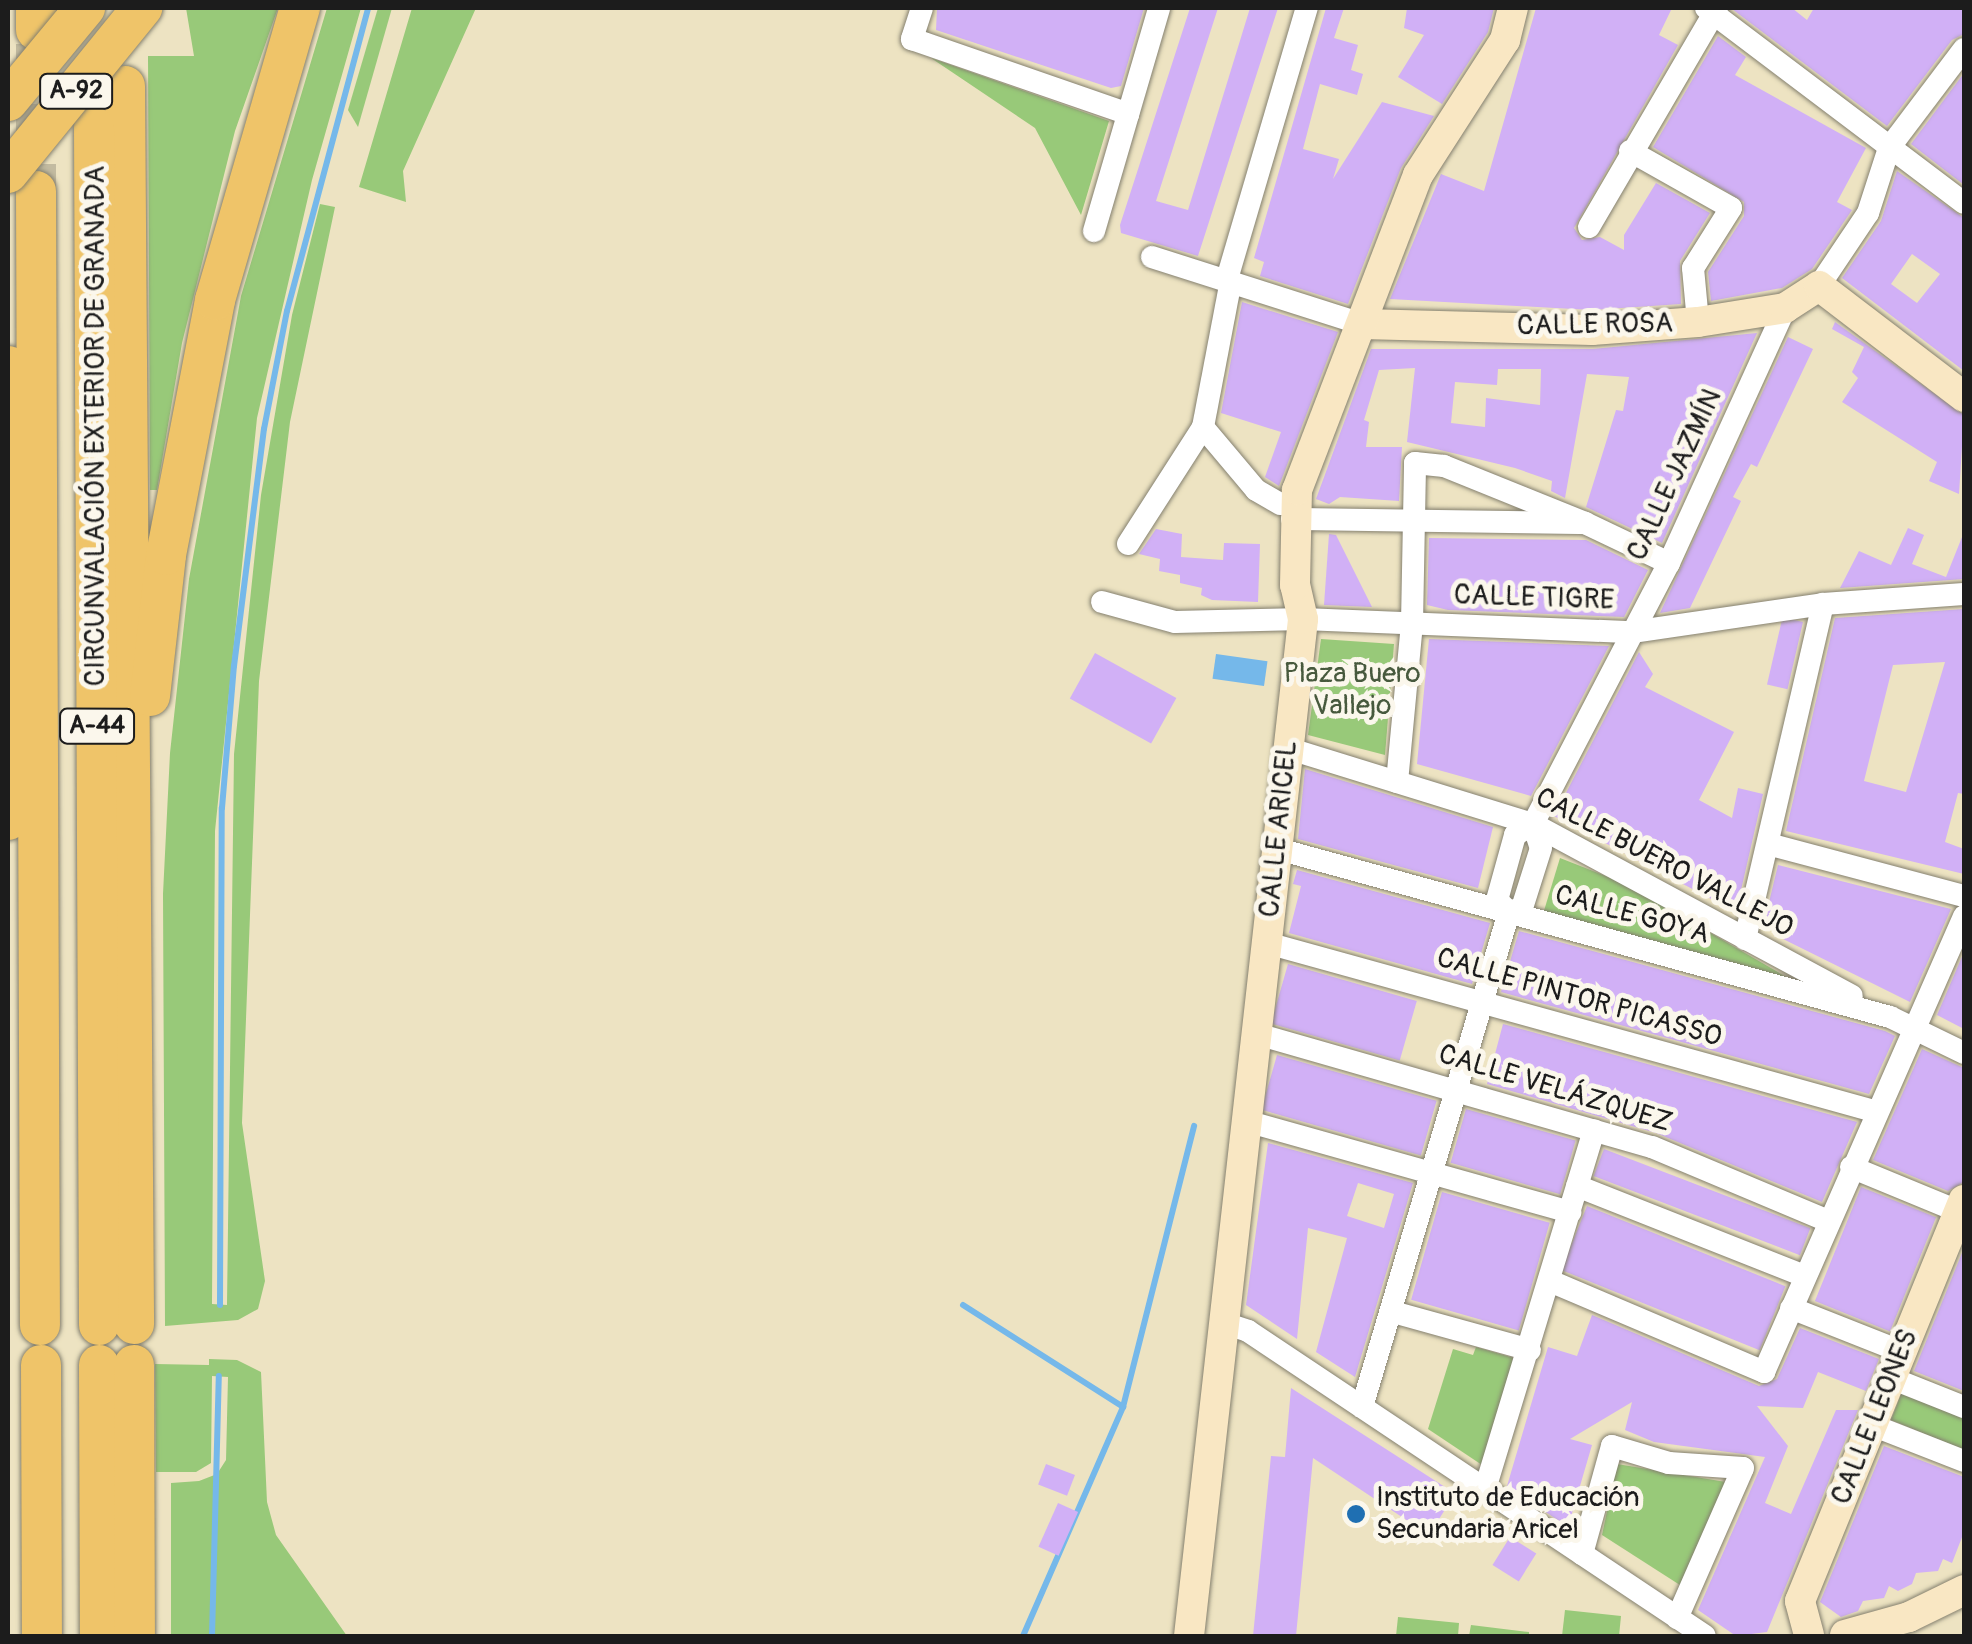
<!DOCTYPE html>
<meta charset="utf-8">
<style>
body{margin:0}
#map{position:relative;width:1972px;height:1644px;overflow:hidden;background:#ede3c2;font-family:Pangolin,sans-serif}
div>[style]{position:absolute}
[style*='--x']{left:calc(var(--x)*1px);top:calc(var(--y)*1px);width:calc(var(--w)*1px);rotate:calc(var(--a)*1deg)}
.green>*{inset:0;background:#98c979}
.water>*{inset:0;background:#75b8ea;transform-origin:0 0}
.stream>*{height:6px;margin:-3px;padding:0 3px;transform-origin:3px;border-radius:3px;background:#75b8ea}
.building>*{inset:0;background:#d1b0f6;transform-origin:0 0}
.highway-tunnel>*{height:40px;margin-top:-20px;transform-origin:0;background:repeating-linear-gradient(90deg,#c3bba1 0 40px,transparent 0 60px)}
.roads{filter:drop-shadow(0 0 2px #84806f) drop-shadow(0 0 2px #84806f)}
.street>*{height:22px;margin:-11px;padding:0 11px;transform-origin:11px;border-radius:11px;background:#fff}
.secondary>*{height:30px;margin:-15px;padding:0 15px;transform-origin:15px;border-radius:15px;background:#f9e7c3}
.highway>*{height:40px;margin:-20px;padding:0 20px;transform-origin:20px;border-radius:20px;background:#efc469}
.bridges{filter:drop-shadow(0 0 2px #84806f) drop-shadow(0 0 2px #84806f)}
.highway-bridge>*{height:40px;margin:-20px;padding:0 20px;transform-origin:20px;border-radius:20px;background:#efc469}
.dots>*{width:28px;height:28px;translate:-50% -50%;box-sizing:border-box;border:5px solid #fbf7ec;border-radius:50%}
span{translate:-50% -50%;white-space:nowrap;text-align:center;line-height:1.15;-webkit-text-stroke:10px #fbf7ec;paint-order:stroke}
.shield-label span{padding:2px 8px;background:#fbf7ec;border:2px solid;border-radius:8px;-webkit-text-stroke-width:0}
.shield-label{font-size:25px;color:#1c1c1c;font-weight:700}
.street-label{font-size:28px;color:#1c1c1c}
.park-label{font-size:28px;color:#47593d}
.poi-label{font-size:28px;color:#1c1c1c}
.left{translate:0 -50%;text-align:left}
.frame{position:absolute;inset:0;border:10px solid #1c1c1c;pointer-events:none}
</style>
<div id="map">
<div class="green">
<i style="clip-path:polygon(186px 8px,278px 8px,235px 131px,182px 343px,157px 490px,150px 490px,148px 56px,194px 56px)"></i>
<i style="clip-path:polygon(327px 8px,361px 8px,312px 180px,257px 418px,215px 831px,212px 1304px,227px 1305px,234px 754px,261px 495px,292px 315px,320px 204px,335px 207px,290px 422px,259px 681px,242px 1123px,265px 1281px,258px 1309px,238px 1320px,165px 1326px,163px 894px,170px 753px,189px 579px,241px 296px)"></i>
<i style="clip-path:polygon(378px 8px,392px 8px,358px 127px,348px 110px)"></i>
<i style="clip-path:polygon(412px 8px,476px 8px,403px 171px,406px 202px,359px 187px)"></i>
<i style="clip-path:polygon(931px 58px,1109px 121px,1081px 215px,1035px 128px)"></i>
<i style="clip-path:polygon(1321px 639px,1394px 644px,1385px 755px,1308px 735px)"></i>
<i style="clip-path:polygon(1560px 858px,1626px 884px,1807px 989px,1543px 914px)"></i>
<i style="clip-path:polygon(1476px 1347px,1514px 1358px,1482px 1465px,1428px 1429px,1453px 1349px,1473px 1355px)"></i>
<i style="clip-path:polygon(209px 1359px,237px 1360px,261px 1372px,267px 1502px,276px 1535px,347px 1636px,171px 1636px,171px 1483px,199px 1481px,217px 1474px,226px 1460px,228px 1377px,212px 1376px,211px 1463px,196px 1472px,156px 1472px,155px 1364px,209px 1365px)"></i>
<i style="clip-path:polygon(1902px 1392px,1964px 1418px,1964px 1450px,1891px 1420px)"></i>
<i style="clip-path:polygon(1617px 1464px,1732px 1483px,1683px 1587px,1602px 1535px)"></i>
<i style="clip-path:polygon(1565px 1610px,1621px 1616px,1619px 1636px,1562px 1636px)"></i>
<i style="clip-path:polygon(1398px 1617px,1459px 1623px,1458px 1636px,1396px 1636px)"></i>
<i style="clip-path:polygon(1471px 1625px,1529px 1632px,1529px 1636px,1469px 1636px)"></i>
</div>
<div class="water">
<i style="left:1216px;top:654px;width:52px;height:25px;rotate:8deg"></i>
</div>
<div class="stream">
<i style="--x:220;--y:1305;--w:497;--a:-89.8"></i>
<i style="--x:222;--y:808;--w:143;--a:-85.2"></i>
<i style="--x:234;--y:666;--w:239;--a:-82.8"></i>
<i style="--x:264;--y:429;--w:120;--a:-79"></i>
<i style="--x:287;--y:311;--w:314;--a:-75"></i>
<i style="--x:963;--y:1305;--w:190;--a:32.5"></i>
<i style="--x:212;--y:1636;--w:260;--a:-88.5"></i>
<i style="--x:1023;--y:1636;--w:250;--a:-66.4"></i>
<i style="--x:1123;--y:1407;--w:290;--a:-75.8"></i>
</div>
<div class="building">
<i style="clip-path:polygon(937px 8px,1144px 8px,1121px 86px,1111px 88px,936px 30px)"></i>
<i style="clip-path:polygon(1190px 8px,1218px 8px,1156px 201px,1188px 210px,1250px 8px,1278px 8px,1198px 256px,1121px 233px,1120px 225px)"></i>
<i style="clip-path:polygon(1326px 8px,1344px 8px,1334px 38px,1358px 45px,1351px 70px,1363px 74px,1357px 95px,1320px 84px,1303px 149px,1339px 159px,1333px 179px,1382px 102px,1434px 116px,1401px 168px,1348px 304px,1260px 276px,1264px 262px,1254px 258px)"></i>
<i style="clip-path:polygon(1407px 8px,1494px 8px,1488px 32px,1442px 104px,1398px 77px,1424px 35px,1404px 28px)"></i>
<i style="clip-path:polygon(1536px 8px,1672px 8px,1659px 35px,1678px 45px,1574px 228px,1582px 240px,1600px 237px,1624px 250px,1624px 235px,1656px 183px,1710px 213px,1680px 261px,1681px 304px,1592px 310px,1390px 299px,1441px 174px,1484px 191px)"></i>
<i style="clip-path:polygon(1792px 8px,1807px 20px,1814px 8px,1964px 8px,1964px 34px,1952px 40px,1887px 126px,1732px 9px)"></i>
<i style="clip-path:polygon(1718px 36px,1746px 57px,1735px 75px,1866px 148px,1837px 202px,1852px 210px,1812px 269px,1782px 288px,1711px 301px,1708px 272px,1744px 216px,1744px 202px,1653px 147px)"></i>
<i style="clip-path:polygon(1964px 73px,1964px 185px,1911px 144px)"></i>
<i style="clip-path:polygon(evenodd,1897px 171px,1964px 218px,1964px 371px,1842px 278px,1881px 221px,1897px 171px,1912px 254px,1940px 274px,1917px 303px,1891px 284px,1912px 254px)"></i>
<i style="clip-path:polygon(1242px 302px,1338px 332px,1279px 486px,1265px 477px,1281px 432px,1221px 413px)"></i>
<i style="clip-path:polygon(1835px 322px,1964px 415px,1959px 494px,1929px 481px,1937px 462px,1842px 402px,1858px 378px,1852px 372px,1864px 347px,1832px 329px)"></i>
<i style="clip-path:polygon(evenodd,1757px 333px,1662px 543px,1586px 507px,1616px 410px,1623px 411px,1629px 377px,1587px 374px,1565px 498px,1551px 491px,1552px 481px,1515px 468px,1407px 442px,1415px 368px,1379px 370px,1364px 420px,1369px 422px,1366px 447px,1402px 447px,1399px 501px,1340px 497px,1329px 504px,1316px 499px,1371px 349px,1593px 349px,1757px 333px,1498px 369px,1541px 369px,1540px 405px,1486px 398px,1485px 427px,1451px 423px,1455px 382px,1497px 385px,1498px 369px)"></i>
<i style="clip-path:polygon(1788px 337px,1813px 349px,1757px 467px,1751px 464px,1733px 497px,1741px 501px,1690px 608px,1660px 613px)"></i>
<i style="clip-path:polygon(1908px 528px,1924px 535px,1912px 564px,1946px 577px,1964px 532px,1964px 579px,1840px 588px,1859px 551px,1891px 565px)"></i>
<i style="clip-path:polygon(1156px 529px,1182px 534px,1181px 557px,1223px 560px,1224px 543px,1260px 544px,1258px 602px,1212px 600px,1201px 595px,1202px 588px,1180px 583px,1180px 575px,1159px 571px,1160px 559px,1139px 554px)"></i>
<i style="clip-path:polygon(1329px 534px,1336px 535px,1372px 607px,1324px 605px)"></i>
<i style="clip-path:polygon(1429px 538px,1586px 540px,1648px 570px,1624px 617px,1448px 610px,1427px 605px)"></i>
<i style="clip-path:polygon(evenodd,1964px 609px,1964px 794px,1958px 793px,1945px 842px,1964px 849px,1964px 874px,1786px 831px,1835px 618px,1964px 609px,1945px 662px,1906px 792px,1864px 781px,1893px 665px,1945px 662px)"></i>
<i style="left:1803px;top:622px;width:69px;height:21px;rotate:103deg"></i>
<i style="clip-path:polygon(1429px 639px,1609px 646px,1531px 796px,1417px 764px)"></i>
<i style="clip-path:polygon(1639px 652px,1653px 674px,1645px 687px,1734px 732px,1699px 800px,1732px 818px,1738px 788px,1763px 794px,1736px 912px,1554px 816px)"></i>
<i style="left:1095px;top:653px;width:93px;height:52px;rotate:29deg"></i>
<i style="clip-path:polygon(1305px 769px,1493px 827px,1478px 888px,1298px 839px)"></i>
<i style="clip-path:polygon(1778px 865px,1951px 909px,1910px 1002px,1773px 934px,1775px 928px,1764px 923px)"></i>
<i style="clip-path:polygon(1297px 870px,1490px 923px,1472px 984px,1289px 933px,1301px 886px,1293px 884px)"></i>
<i style="clip-path:polygon(1519px 931px,1885px 1031px,1895px 1036px,1869px 1094px,1501px 992px)"></i>
<i style="clip-path:polygon(1964px 952px,1964px 1029px,1937px 1015px)"></i>
<i style="left:1288px;top:964px;width:134px;height:62px;rotate:16deg"></i>
<i style="clip-path:polygon(1503px 1024px,1857px 1122px,1822px 1202px,1656px 1133px,1487px 1084px)"></i>
<i style="clip-path:polygon(1922px 1049px,1964px 1068px,1964px 1182px,1948px 1191px,1873px 1160px)"></i>
<i style="left:1277px;top:1055px;width:166px;height:57px;rotate:16deg"></i>
<i style="left:1466px;top:1109px;width:114px;height:56px;rotate:16deg"></i>
<i style="clip-path:polygon(evenodd,1268px 1143px,1413px 1183px,1355px 1377px,1316px 1352px,1347px 1238px,1308px 1228px,1297px 1339px,1246px 1305px,1268px 1143px,1358px 1183px,1394px 1194px,1384px 1228px,1347px 1216px,1358px 1183px)"></i>
<i style="left:1604px;top:1149px;width:221px;height:29px;rotate:21deg"></i>
<i style="left:1861px;top:1187px;width:81px;height:123px;rotate:22deg"></i>
<i style="left:1442px;top:1192px;width:112px;height:112px;rotate:16deg"></i>
<i style="left:1587px;top:1206px;width:214px;height:69px;rotate:22deg"></i>
<i style="clip-path:polygon(1964px 1248px,1964px 1391px,1914px 1371px)"></i>
<i style="clip-path:polygon(1592px 1315px,1759px 1386px,1777px 1379px,1800px 1328px,1879px 1359px,1866px 1391px,1818px 1372px,1803px 1408px,1757px 1406px,1788px 1446px,1765px 1503px,1791px 1514px,1836px 1410px,1858px 1410px,1767px 1632px,1736px 1636px,1698px 1610px,1765px 1457px,1654px 1442px,1625px 1430px,1632px 1402px,1570px 1439px,1592px 1445px,1568px 1527px,1507px 1486px,1548px 1347px,1577px 1356px)"></i>
<i style="clip-path:polygon(1291px 1388px,1445px 1487px,1435px 1502px,1446px 1508px,1429px 1535px,1313px 1458px,1296px 1636px,1253px 1636px,1271px 1456px,1285px 1457px)"></i>
<i style="clip-path:polygon(1884px 1446px,1964px 1477px,1964px 1532px,1952px 1563px,1943px 1559px,1938px 1571px,1916px 1573px,1912px 1584px,1898px 1591px,1889px 1586px,1884px 1598px,1863px 1601px,1858px 1611px,1841px 1617px,1820px 1602px)"></i>
<i style="left:1046px;top:1464px;width:31px;height:22px;rotate:21deg"></i>
<i style="left:1058px;top:1503px;width:22px;height:48px;rotate:24deg"></i>
<i style="left:1510px;top:1537px;width:31px;height:33px;rotate:32deg"></i>
</div>
<div class="highway-tunnel">
<i style="--x:36;--y:44;--w:147;--a:90"></i>
</div>
<div class="roads">
<div class="street">
<i style="--x:922;--y:8;--w:33;--a:108"></i>
<i style="--x:912;--y:39;--w:229;--a:19.1"></i>
<i style="--x:1706;--y:8;--w:323;--a:37.1"></i>
<i style="--x:1630;--y:151;--w:116;--a:29.4"></i>
<i style="--x:1731;--y:208;--w:71;--a:122.3"></i>
<i style="--x:1693;--y:268;--w:54;--a:84.7"></i>
<i style="--x:1589;--y:227;--w:254;--a:-59.7"></i>
<i style="--x:1094;--y:231;--w:232;--a:-73.7"></i>
<i style="--x:1152;--y:257;--w:220;--a:17.7"></i>
<i style="--x:1227;--y:279;--w:283;--a:-73.6"></i>
<i style="--x:1819;--y:286;--w:88;--a:-56.1"></i>
<i style="--x:1868;--y:213;--w:68;--a:-72.1"></i>
<i style="--x:1889;--y:148;--w:124;--a:-52.9"></i>
<i style="--x:1203;--y:427;--w:82;--a:49.9"></i>
<i style="--x:1256;--y:490;--w:28;--a:30"></i>
<i style="--x:1292;--y:519;--w:293;--a:0.8"></i>
<i style="--x:1585;--y:523;--w:93;--a:25.5"></i>
<i style="--x:1128;--y:544;--w:139;--a:-57.3"></i>
<i style="--x:1203;--y:427;--w:144;--a:-79.2"></i>
<i style="--x:1102;--y:602;--w:76;--a:15.3"></i>
<i style="--x:1175;--y:622;--w:128;--a:-1.3"></i>
<i style="--x:1303;--y:619;--w:329;--a:2.3"></i>
<i style="--x:1632;--y:632;--w:193;--a:-8.3"></i>
<i style="--x:1823;--y:604;--w:141;--a:-4.1"></i>
<i style="--x:1287;--y:748;--w:257;--a:17.2"></i>
<i style="--x:1533;--y:824;--w:362;--a:28.3"></i>
<i style="--x:1397;--y:782;--w:160;--a:-84.6"></i>
<i style="--x:1412;--y:623;--w:160;--a:-88.9"></i>
<i style="--x:1415;--y:463;--w:29;--a:6"></i>
<i style="--x:1444;--y:466;--w:152;--a:22"></i>
<i style="--x:1533;--y:824;--w:294;--a:-62.5"></i>
<i style="--x:1669;--y:563;--w:280;--a:-65.5"></i>
<i style="--x:1533;--y:824;--w:25;--a:72"></i>
<i style="--x:1541;--y:848;--w:63;--a:107.6"></i>
<i style="--x:1522;--y:908;--w:14;--a:163"></i>
<i style="--x:1509;--y:912;--w:17;--a:-135"></i>
<i style="--x:1497;--y:900;--w:67;--a:-74.5"></i>
<i style="--x:1515;--y:835;--w:21;--a:-31"></i>
<i style="--x:1768;--y:844;--w:203;--a:14.9"></i>
<i style="--x:1278;--y:849;--w:635;--a:15.35"></i>
<i style="--x:1890;--y:1017;--w:82;--a:25.9"></i>
<i style="--x:1745;--y:939;--w:344;--a:-76.9"></i>
<i style="--x:1267;--y:943;--w:630;--a:15.47"></i>
<i style="--x:1257;--y:1034;--w:411;--a:16"></i>
<i style="--x:1652;--y:1147;--w:191;--a:22.8"></i>
<i style="--x:1246;--y:1121;--w:337;--a:15.7"></i>
<i style="--x:1851;--y:1167;--w:118;--a:22.4"></i>
<i style="--x:1577;--y:1186;--w:244;--a:21.6"></i>
<i style="--x:1550;--y:1281;--w:233;--a:23"></i>
<i style="--x:1764;--y:1372;--w:498;--a:-66.3"></i>
<i style="--x:1791;--y:1308;--w:119;--a:21.6"></i>
<i style="--x:1393;--y:1312;--w:142;--a:15.5"></i>
<i style="--x:1224;--y:1323;--w:25;--a:18"></i>
<i style="--x:1248;--y:1331;--w:549;--a:33.72"></i>
<i style="--x:1891;--y:1378;--w:79;--a:21.7"></i>
<i style="--x:1362;--y:1407;--w:516;--a:-73.46"></i>
<i style="--x:1872;--y:1425;--w:99;--a:21.4"></i>
<i style="--x:1485;--y:1489;--w:375;--a:-73.1"></i>
<i style="--x:1582;--y:1554;--w:112;--a:-74.5"></i>
<i style="--x:1612;--y:1446;--w:59;--a:16.6"></i>
<i style="--x:1669;--y:1463;--w:74;--a:3.9"></i>
<i style="--x:1743;--y:1468;--w:164;--a:113.7"></i>
</div>
<div class="secondary">
<i style="--x:1362;--y:324;--w:230;--a:1.5"></i>
<i style="--x:1592;--y:330;--w:106;--a:-4.3"></i>
<i style="--x:1698;--y:322;--w:88;--a:-9.1"></i>
<i style="--x:1785;--y:308;--w:40;--a:-32.9"></i>
<i style="--x:1819;--y:286;--w:183;--a:37.4"></i>
<i style="--x:1809;--y:1635;--w:35;--a:-105"></i>
<i style="--x:1800;--y:1601;--w:433;--a:-67.8"></i>
<i style="--x:1845;--y:1635;--w:66;--a:-15.7"></i>
<i style="--x:1909;--y:1617;--w:61;--a:-26.1"></i>
<i style="--x:1189;--y:1636;--w:1023;--a:-83.6"></i>
<i style="--x:1303;--y:619;--w:35;--a:-103"></i>
<i style="--x:1295;--y:585;--w:95;--a:-88.8"></i>
<i style="--x:1297;--y:490;--w:337;--a:-69"></i>
<i style="--x:1418;--y:175;--w:161;--a:-57.2"></i>
<i style="--x:1505;--y:40;--w:33;--a:-76"></i>
</div>
<div class="highway">
<i style="--x:36;--y:30;--w:22;--a:-90"></i>
<i style="--x:125;--y:86;--w:1238;--a:89.58"></i>
<i style="--x:94;--y:127;--w:1198;--a:89.76"></i>
<i style="--x:36;--y:191;--w:1134;--a:89.8"></i>
<i style="--x:8;--y:366;--w:454;--a:90"></i>
<i style="--x:150;--y:696;--w:142;--a:-83.5"></i>
<i style="--x:166;--y:555;--w:260;--a:-79.1"></i>
<i style="--x:215;--y:300;--w:304;--a:-73.8"></i>
<i style="--x:41;--y:1365;--w:271;--a:89.8"></i>
<i style="--x:99;--y:1365;--w:271;--a:89.8"></i>
<i style="--x:134;--y:1365;--w:271;--a:89.8"></i>
</div>
</div>
<div class="bridges">
<div class="highway-bridge">
<i style="--x:8;--y:101;--w:121;--a:-50.4"></i>
<i style="--x:8;--y:173;--w:213;--a:-50.9"></i>
</div>
</div>
<div class="dots">
<i style="left:1356px;top:1514px;background:#1f6fb2"></i>
</div>
<div class="shield-label">
<span style="left:76px;top:91px">A-92</span>
<span style="left:97px;top:726px">A-44</span>
</div>
<div class="street-label">
<span style="left:1595px;top:325px;rotate:-1deg">CALLE ROSA</span>
<span style="left:96px;top:426px;rotate:-90deg">CIRCUNVALACIÓN EXTERIOR DE GRANADA</span>
<span style="left:1675px;top:475px;rotate:-65deg">CALLE JAZMÍN</span>
<span style="left:1534px;top:598px;rotate:2deg">CALLE TIGRE</span>
<span style="left:1279px;top:829px;rotate:-84deg">CALLE ARICEL</span>
<span style="left:1664px;top:863px;rotate:28deg">CALLE BUERO VALLEJO</span>
<span style="left:1632px;top:915px;rotate:15deg">CALLE GOYA</span>
<span style="left:1579px;top:998px;rotate:16deg">CALLE PINTOR PICASSO</span>
<span style="left:1555px;top:1089px;rotate:17deg">CALLE VELÁZQUEZ</span>
<span style="left:1875px;top:1417px;rotate:-68deg">CALLE LEONES</span>
</div>
<div class="park-label">
<span style="left:1352px;top:690px">Plaza Buero<br>Vallejo</span>
</div>
<div class="poi-label">
<span class="left" style="left:1376px;top:1514px">Instituto de Educación<br>Secundaria Aricel</span>
</div>
<div class="frame"></div>
</div>
